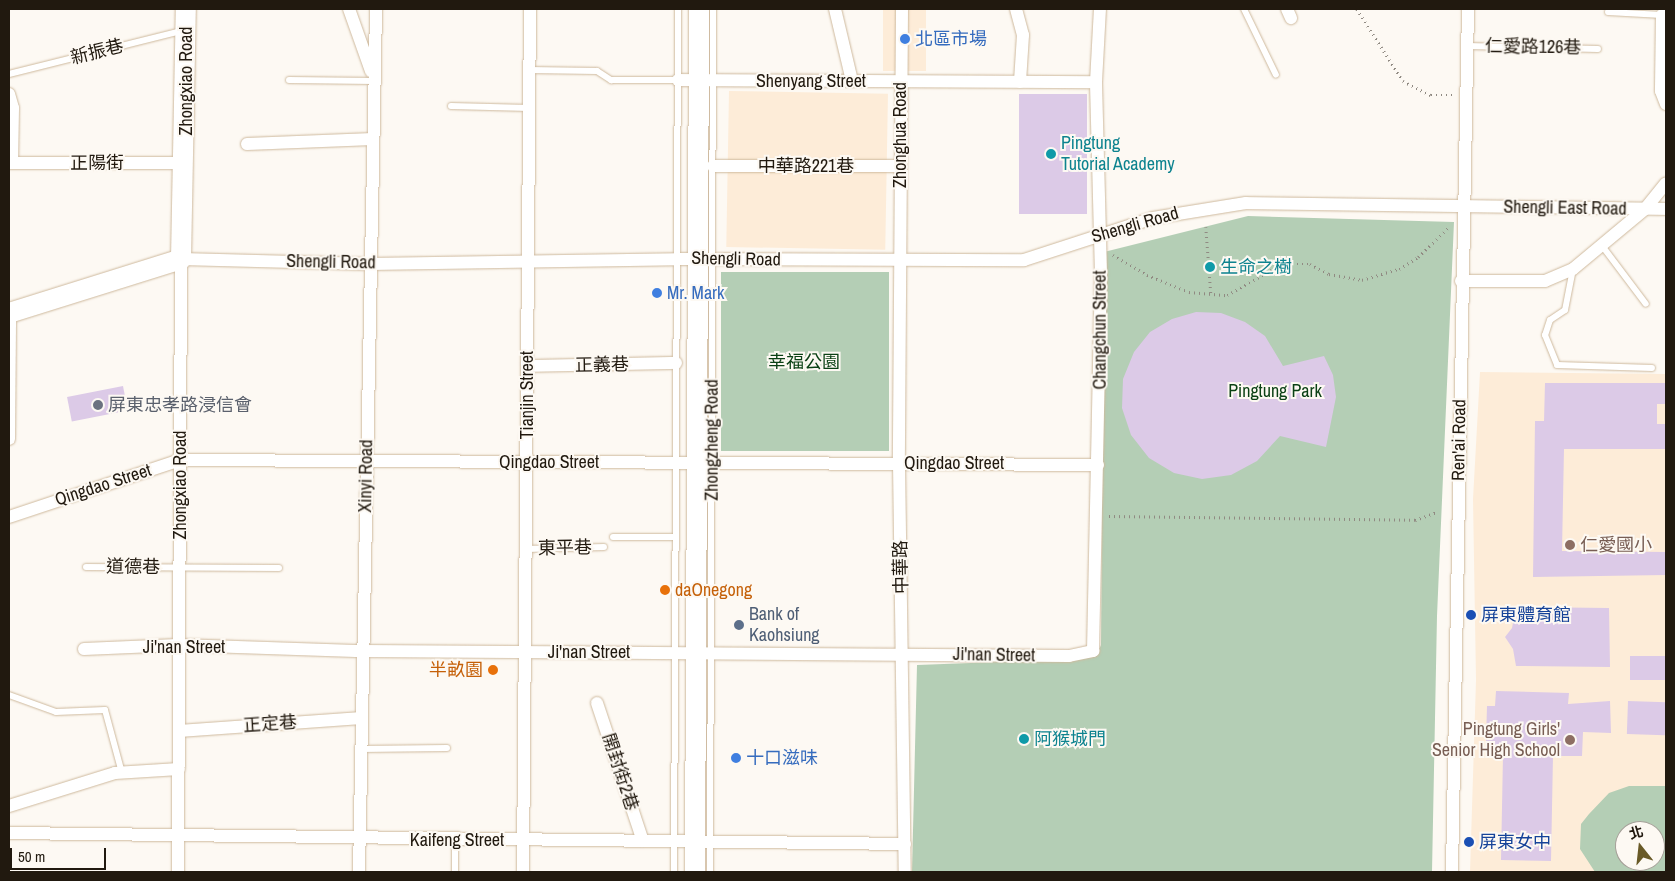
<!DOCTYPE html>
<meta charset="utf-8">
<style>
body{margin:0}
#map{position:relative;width:1675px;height:881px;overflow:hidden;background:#fdf9f3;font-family:"Archivo Narrow","Noto Sans TC",sans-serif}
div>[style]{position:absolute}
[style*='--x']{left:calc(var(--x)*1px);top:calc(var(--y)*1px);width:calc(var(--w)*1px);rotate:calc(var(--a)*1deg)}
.built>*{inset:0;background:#fdecd8;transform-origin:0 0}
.green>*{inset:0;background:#b4ceb5;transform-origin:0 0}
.building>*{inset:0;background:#dccae7;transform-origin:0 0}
.path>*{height:2.5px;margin-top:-1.25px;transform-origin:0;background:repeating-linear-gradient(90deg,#908a82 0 1px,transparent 0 5px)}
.roads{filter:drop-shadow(0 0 1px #ceb99d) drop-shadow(0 0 1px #ceb99d)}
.lane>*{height:6px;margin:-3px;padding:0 3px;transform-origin:3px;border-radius:3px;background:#fff}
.street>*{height:12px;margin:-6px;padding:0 6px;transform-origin:6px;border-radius:6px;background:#fff}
.primary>*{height:20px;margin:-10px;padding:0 10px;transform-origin:10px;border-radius:10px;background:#fff}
.dots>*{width:14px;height:14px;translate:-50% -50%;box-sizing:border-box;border:2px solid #fdf9f3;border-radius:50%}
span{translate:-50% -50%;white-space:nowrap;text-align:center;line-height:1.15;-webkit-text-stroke:4px #fdf9f3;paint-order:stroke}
.shop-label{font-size:18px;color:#366cbe}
.left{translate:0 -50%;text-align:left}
.street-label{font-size:18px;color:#21190f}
.culture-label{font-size:18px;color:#0d838f}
.park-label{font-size:18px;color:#0b4115}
.worship-label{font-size:18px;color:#5b616d}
.education-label{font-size:18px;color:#785e54}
.right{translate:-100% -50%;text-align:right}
.food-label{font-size:18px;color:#c56008}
.service-label{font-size:18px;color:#4e5e75}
.transit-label{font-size:18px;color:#164399}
.frame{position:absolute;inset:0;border:10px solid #21190f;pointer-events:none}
.north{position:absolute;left:1615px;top:821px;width:50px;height:50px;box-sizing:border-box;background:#fdf9f3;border:1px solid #a59f98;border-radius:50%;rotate:344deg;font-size:14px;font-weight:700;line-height:20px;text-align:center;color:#21190f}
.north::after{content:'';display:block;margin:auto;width:18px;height:22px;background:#695a27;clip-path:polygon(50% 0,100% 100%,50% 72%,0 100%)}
.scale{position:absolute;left:10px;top:848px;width:96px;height:22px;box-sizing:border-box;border:2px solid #21190f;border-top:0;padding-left:6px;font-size:15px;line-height:18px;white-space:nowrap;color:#21190f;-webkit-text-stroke:4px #fdf9f3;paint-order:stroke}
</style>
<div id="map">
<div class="built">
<i style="left:883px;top:9px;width:43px;height:62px"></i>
<i style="left:729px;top:91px;width:159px;height:156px;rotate:1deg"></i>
<i style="clip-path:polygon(evenodd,1480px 372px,1666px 374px,1666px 872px,1470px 872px,1476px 680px,1473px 499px,1480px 372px,1625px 831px,1655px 831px,1655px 861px,1625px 861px,1625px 831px)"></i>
</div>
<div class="green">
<i style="clip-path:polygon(1248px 216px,1454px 222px,1437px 616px,1432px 872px,912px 872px,917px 665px,1075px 659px,1097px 654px,1101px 645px,1104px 252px)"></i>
<i style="left:721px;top:272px;width:168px;height:179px"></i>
<i style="clip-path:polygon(evenodd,1629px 786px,1666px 786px,1666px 872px,1595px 872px,1580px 849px,1581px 824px,1589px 814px,1609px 793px,1629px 786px,1625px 831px,1655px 831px,1655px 861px,1625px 861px,1625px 831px)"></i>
</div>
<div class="building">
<i style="left:1019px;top:94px;width:68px;height:120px"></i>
<i style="clip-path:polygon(1196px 312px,1221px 313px,1245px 322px,1265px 336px,1283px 366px,1324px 356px,1333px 375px,1336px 397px,1326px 447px,1280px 436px,1257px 461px,1231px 475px,1202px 479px,1174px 473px,1149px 458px,1131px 435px,1122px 408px,1123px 379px,1134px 352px,1150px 332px,1172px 319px)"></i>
<i style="clip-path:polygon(1545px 383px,1666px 383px,1666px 404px,1657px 404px,1657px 424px,1666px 424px,1666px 449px,1564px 449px,1562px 551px,1666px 552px,1666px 575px,1533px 577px,1535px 421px,1544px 421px)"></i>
<i style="left:123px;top:386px;width:25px;height:57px;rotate:79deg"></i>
<i style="clip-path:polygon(1516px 607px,1609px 608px,1610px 667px,1516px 666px,1513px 649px,1505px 637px,1512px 628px)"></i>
<i style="left:1630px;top:656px;width:36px;height:24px"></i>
<i style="clip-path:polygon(1496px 691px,1569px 693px,1568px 704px,1610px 701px,1611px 733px,1583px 732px,1582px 756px,1553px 756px,1551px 861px,1501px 860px,1503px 755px,1494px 754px,1494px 741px,1486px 741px,1487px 706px,1495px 706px)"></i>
<i style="left:1628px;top:701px;width:38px;height:33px;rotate:2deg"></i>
</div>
<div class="path">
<i style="--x:1357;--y:9;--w:85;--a:57.4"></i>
<i style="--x:1403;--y:81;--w:31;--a:27"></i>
<i style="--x:1431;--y:95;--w:24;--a:0"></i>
<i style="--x:1206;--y:227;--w:67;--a:85.7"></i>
<i style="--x:1113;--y:255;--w:39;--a:30"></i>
<i style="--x:1147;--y:275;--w:45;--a:22"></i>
<i style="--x:1189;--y:292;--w:38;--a:5"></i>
<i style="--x:1227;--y:295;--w:63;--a:-29.4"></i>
<i style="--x:1282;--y:264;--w:28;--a:0"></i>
<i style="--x:1310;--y:264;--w:21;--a:28"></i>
<i style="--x:1329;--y:274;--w:34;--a:10"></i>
<i style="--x:1362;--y:280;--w:39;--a:-17"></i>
<i style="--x:1399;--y:269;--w:22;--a:-32"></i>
<i style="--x:1418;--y:257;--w:43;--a:-44.1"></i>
<i style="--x:1109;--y:516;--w:306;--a:0.7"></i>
<i style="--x:1415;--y:520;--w:23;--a:-20"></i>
</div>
<div class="roads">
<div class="lane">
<i style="--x:1244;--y:9;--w:73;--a:64.1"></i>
<i style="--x:1608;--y:12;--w:54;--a:3.2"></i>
<i style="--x:1467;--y:46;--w:131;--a:1.3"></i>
<i style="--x:529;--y:70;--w:68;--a:0.8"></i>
<i style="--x:597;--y:71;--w:17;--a:33"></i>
<i style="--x:611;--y:80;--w:67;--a:0"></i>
<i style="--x:9;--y:74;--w:178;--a:-14"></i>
<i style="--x:289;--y:80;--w:85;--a:0.7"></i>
<i style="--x:451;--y:106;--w:78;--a:1.5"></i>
<i style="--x:1603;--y:247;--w:71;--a:53"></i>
<i style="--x:1573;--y:269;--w:42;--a:101"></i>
<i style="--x:1565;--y:310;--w:18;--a:146"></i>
<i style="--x:1550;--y:320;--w:16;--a:108"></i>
<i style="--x:1545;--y:335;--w:32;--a:68"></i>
<i style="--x:1557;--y:365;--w:95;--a:1.8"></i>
<i style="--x:613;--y:537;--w:63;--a:0"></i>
<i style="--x:526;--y:549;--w:78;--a:-1.5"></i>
<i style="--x:86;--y:567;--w:193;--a:0.3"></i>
<i style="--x:9;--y:695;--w:50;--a:19.9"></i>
<i style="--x:56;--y:712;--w:49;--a:-2.3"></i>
<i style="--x:105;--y:710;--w:65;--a:74.9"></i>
<i style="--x:361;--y:749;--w:86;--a:-0.7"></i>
<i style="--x:455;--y:840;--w:32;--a:90"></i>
<i style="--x:674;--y:872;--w:863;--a:-89.73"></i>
<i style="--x:710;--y:872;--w:863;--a:-89.8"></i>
</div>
<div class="street">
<i style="--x:349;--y:9;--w:66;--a:70.5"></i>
<i style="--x:835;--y:9;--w:74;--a:76.7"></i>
<i style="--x:902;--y:9;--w:454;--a:90.4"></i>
<i style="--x:899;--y:463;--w:409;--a:89.2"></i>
<i style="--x:1016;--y:9;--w:27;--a:75"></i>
<i style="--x:1023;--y:35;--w:47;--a:93.7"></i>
<i style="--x:1287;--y:9;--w:10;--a:66"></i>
<i style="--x:1662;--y:15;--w:76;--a:90.8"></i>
<i style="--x:1661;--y:91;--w:14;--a:69"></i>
<i style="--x:678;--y:80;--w:418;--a:0.3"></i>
<i style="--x:9;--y:94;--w:15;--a:74"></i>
<i style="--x:13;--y:108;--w:55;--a:91"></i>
<i style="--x:247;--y:144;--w:126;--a:-2.3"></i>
<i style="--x:9;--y:163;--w:176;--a:0"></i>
<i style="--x:713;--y:166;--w:186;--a:0"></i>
<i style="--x:1461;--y:281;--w:84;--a:0"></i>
<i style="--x:1545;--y:281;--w:30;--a:-23"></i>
<i style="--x:1573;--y:269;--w:94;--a:-39.8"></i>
<i style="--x:1645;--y:209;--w:33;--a:-51"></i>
<i style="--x:527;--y:366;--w:149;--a:-1.2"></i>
<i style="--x:9;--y:439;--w:126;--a:-89.5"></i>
<i style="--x:9;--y:517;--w:180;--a:-18.4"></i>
<i style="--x:180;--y:460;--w:918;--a:0.31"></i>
<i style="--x:84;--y:649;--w:94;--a:-2.4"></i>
<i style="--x:178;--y:645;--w:185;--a:1.9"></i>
<i style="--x:363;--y:651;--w:706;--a:0.41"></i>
<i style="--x:1069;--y:656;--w:25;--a:-12"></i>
<i style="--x:1093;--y:651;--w:377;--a:-88.8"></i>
<i style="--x:1101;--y:274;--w:192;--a:-91.5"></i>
<i style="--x:1096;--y:82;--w:73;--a:-86.9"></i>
<i style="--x:597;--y:703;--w:145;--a:71.6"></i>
<i style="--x:179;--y:731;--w:183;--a:-4.1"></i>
<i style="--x:9;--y:806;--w:111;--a:-17.3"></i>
<i style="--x:115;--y:773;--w:64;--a:-3.6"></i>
<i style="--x:9;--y:833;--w:896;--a:0.7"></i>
<i style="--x:178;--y:872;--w:613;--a:-89.72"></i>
<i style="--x:181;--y:259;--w:189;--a:1.5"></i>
<i style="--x:370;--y:264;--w:307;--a:-0.9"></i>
<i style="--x:677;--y:259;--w:347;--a:0.2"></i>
<i style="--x:1024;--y:260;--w:136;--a:-18"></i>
<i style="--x:1153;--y:218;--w:94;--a:-9.2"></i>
<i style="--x:1246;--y:203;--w:420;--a:0.8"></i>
<i style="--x:359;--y:872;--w:863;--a:-88.87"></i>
<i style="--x:523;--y:872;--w:863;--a:-89.54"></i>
<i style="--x:1452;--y:872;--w:863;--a:-88.94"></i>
</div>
<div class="primary">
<i style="--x:9;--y:313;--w:180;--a:-17.4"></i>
<i style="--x:181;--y:259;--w:250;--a:-88.9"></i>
<i style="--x:695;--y:872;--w:863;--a:-89.73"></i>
</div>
</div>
<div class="dots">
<i style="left:905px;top:39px;background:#3f7fe0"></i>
<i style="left:1051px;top:154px;background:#0f9aa8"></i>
<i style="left:1210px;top:267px;background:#0f9aa8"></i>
<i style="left:657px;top:293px;background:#3f7fe0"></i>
<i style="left:98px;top:405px;background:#6b7280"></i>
<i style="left:1570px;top:545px;background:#8d6e63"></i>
<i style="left:665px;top:590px;background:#e8710a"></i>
<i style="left:1471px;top:615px;background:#1a4fb4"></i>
<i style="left:739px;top:625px;background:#5c6f8a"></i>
<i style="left:493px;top:670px;background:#e8710a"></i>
<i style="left:1024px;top:739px;background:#0f9aa8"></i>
<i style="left:1570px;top:740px;background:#8d6e63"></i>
<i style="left:736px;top:758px;background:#3f7fe0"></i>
<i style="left:1469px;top:842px;background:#1a4fb4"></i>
</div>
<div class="shop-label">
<span class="left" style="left:915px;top:39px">北區市場</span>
<span class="left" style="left:667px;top:293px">Mr. Mark</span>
<span class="left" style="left:746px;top:758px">十口滋味</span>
</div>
<div class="street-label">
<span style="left:1533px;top:47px;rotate:1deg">仁愛路126巷</span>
<span style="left:97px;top:52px;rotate:-14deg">新振巷</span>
<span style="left:186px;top:81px;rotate:-90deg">Zhongxiao Road</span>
<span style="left:811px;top:81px">Shenyang Street</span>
<span style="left:900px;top:135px;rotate:-90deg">Zhonghua Road</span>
<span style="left:97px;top:163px">正陽街</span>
<span style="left:806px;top:166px">中華路221巷</span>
<span style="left:1565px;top:208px;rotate:1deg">Shengli East Road</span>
<span style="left:1135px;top:225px;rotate:-16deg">Shengli Road</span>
<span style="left:736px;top:259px;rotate:1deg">Shengli Road</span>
<span style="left:331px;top:262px;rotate:1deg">Shengli Road</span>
<span style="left:1100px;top:330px;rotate:-90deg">Changchun Street</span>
<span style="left:602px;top:365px;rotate:-1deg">正義巷</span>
<span style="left:527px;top:395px;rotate:-90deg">Tianjin Street</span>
<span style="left:712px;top:440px;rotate:-90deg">Zhongzheng Road</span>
<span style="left:1459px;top:440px;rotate:-89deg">Ren'ai Road</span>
<span style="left:549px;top:462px">Qingdao Street</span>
<span style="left:954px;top:463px">Qingdao Street</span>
<span style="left:366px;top:476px;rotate:-89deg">Xinyi Road</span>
<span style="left:103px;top:485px;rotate:-18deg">Qingdao Street</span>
<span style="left:180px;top:485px;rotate:-90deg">Zhongxiao Road</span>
<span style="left:565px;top:548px;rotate:-1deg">東平巷</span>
<span style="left:133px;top:567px;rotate:1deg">道德巷</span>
<span style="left:901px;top:567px;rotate:-91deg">中華路</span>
<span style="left:184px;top:647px">Ji'nan Street</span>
<span style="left:589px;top:652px">Ji'nan Street</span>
<span style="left:994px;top:655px;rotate:1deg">Ji'nan Street</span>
<span style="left:270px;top:724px;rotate:-4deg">正定巷</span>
<span style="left:620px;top:772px;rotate:72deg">開封街2巷</span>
<span style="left:457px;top:840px">Kaifeng Street</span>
</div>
<div class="culture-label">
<span class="left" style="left:1061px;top:154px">Pingtung<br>Tutorial Academy</span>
<span class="left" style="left:1220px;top:267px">生命之樹</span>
<span class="left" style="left:1034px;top:739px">阿猴城門</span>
</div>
<div class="park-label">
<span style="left:804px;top:362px">幸福公園</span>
<span style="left:1275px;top:391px">Pingtung Park</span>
</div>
<div class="worship-label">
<span class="left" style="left:108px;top:405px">屏東忠孝路浸信會</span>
</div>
<div class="education-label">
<span class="left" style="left:1580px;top:545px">仁愛國小</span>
<span class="right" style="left:1560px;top:740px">Pingtung Girls'<br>Senior High School</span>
</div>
<div class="food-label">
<span class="left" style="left:675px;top:590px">daOnegong</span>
<span class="right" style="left:483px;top:670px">半畝園</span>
</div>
<div class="service-label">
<span class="left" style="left:749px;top:625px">Bank of<br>Kaohsiung</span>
</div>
<div class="transit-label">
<span class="left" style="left:1481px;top:615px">屏東體育館</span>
<span class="left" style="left:1479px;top:842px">屏東女中</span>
</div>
<div class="frame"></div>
<div class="north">北</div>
<div class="scale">50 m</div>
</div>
